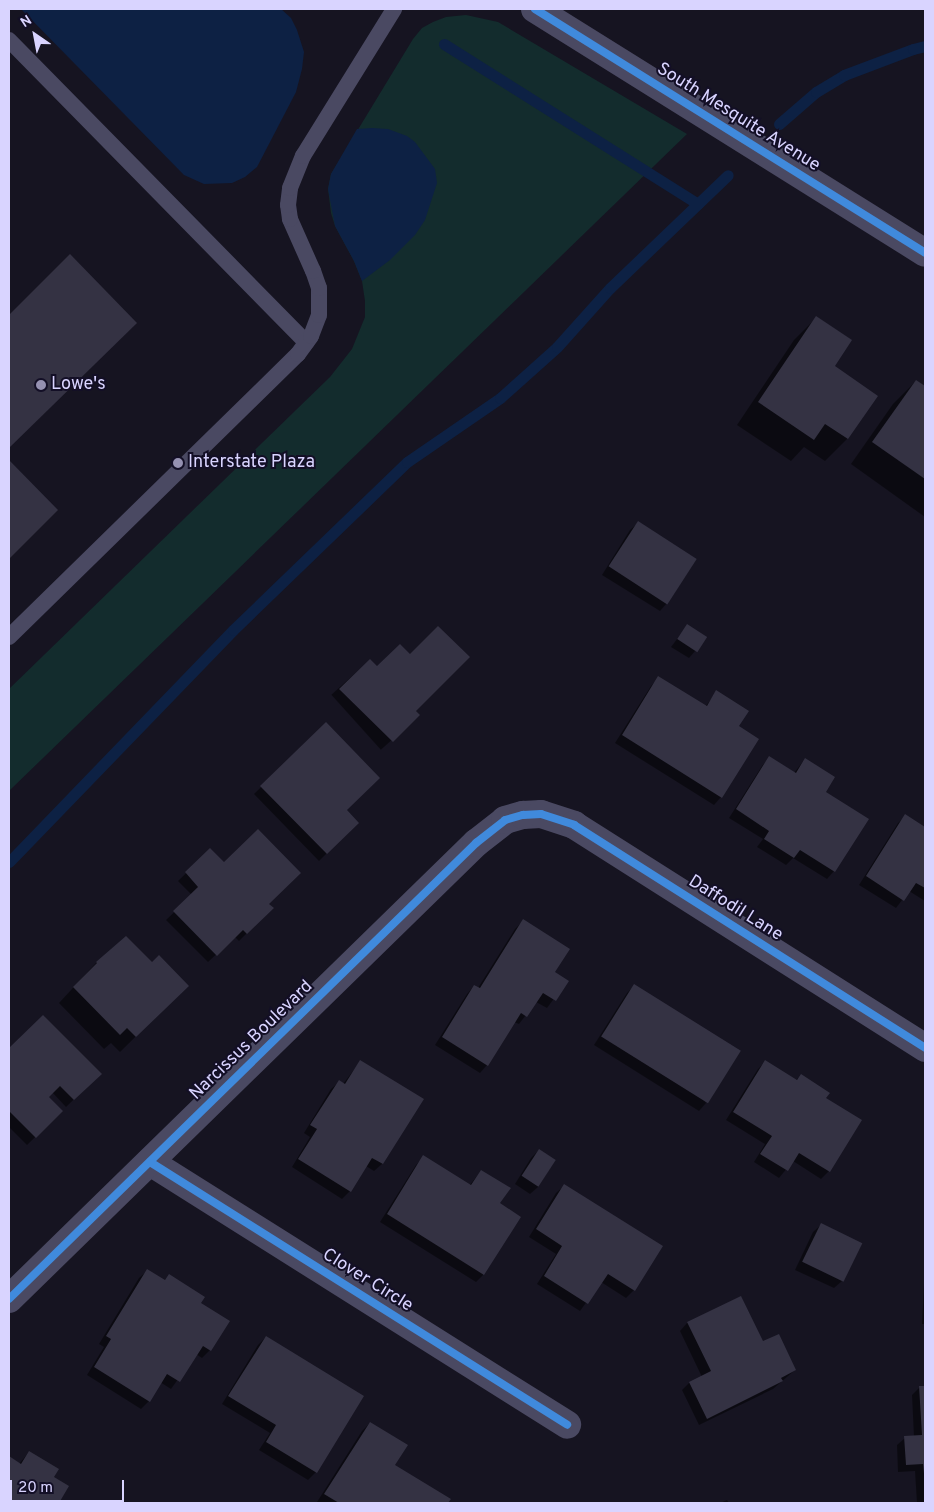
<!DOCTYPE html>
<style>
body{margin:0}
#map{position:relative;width:934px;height:1512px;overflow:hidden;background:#161421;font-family:Overpass,sans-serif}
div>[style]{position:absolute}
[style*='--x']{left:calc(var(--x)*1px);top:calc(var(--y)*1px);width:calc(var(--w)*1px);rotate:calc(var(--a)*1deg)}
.green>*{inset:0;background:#132c2d}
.water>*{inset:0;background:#0d2144}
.shadow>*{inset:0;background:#0007;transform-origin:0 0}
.stream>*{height:11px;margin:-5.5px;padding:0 5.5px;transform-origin:5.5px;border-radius:5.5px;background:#0d2144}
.building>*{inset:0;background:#343243;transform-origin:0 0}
.service>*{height:16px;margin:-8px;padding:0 8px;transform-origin:8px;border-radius:8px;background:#4a4962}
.minor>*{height:28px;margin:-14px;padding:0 14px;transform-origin:14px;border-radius:14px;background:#4a4962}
.cycleway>*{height:8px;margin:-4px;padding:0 4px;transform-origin:4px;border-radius:4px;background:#408adc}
.dots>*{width:14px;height:14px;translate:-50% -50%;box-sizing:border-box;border:2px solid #130f26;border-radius:50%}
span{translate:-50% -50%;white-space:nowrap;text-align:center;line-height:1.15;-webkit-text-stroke:4px #130f26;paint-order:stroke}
.street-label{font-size:18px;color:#d9d4ff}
.poi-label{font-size:18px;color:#d9d4ff}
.left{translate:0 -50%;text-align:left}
.frame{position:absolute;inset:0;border:10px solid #d9d4ff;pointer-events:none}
.north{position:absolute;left:10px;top:10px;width:50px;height:50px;-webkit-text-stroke:4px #130f26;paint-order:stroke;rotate:327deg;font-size:14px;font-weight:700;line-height:20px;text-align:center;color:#d9d4ff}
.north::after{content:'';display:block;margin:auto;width:18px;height:22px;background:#d9d4ff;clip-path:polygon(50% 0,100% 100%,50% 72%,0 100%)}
.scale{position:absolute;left:10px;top:1480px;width:114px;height:22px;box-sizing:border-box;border:2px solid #d9d4ff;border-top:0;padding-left:6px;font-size:15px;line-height:18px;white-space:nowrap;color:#d9d4ff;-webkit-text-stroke:4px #130f26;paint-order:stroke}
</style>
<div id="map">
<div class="green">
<i style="clip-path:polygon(466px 15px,498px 22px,687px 134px,9px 791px,9px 689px,330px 377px,352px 349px,365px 317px,365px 301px,362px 281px,354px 261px,335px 226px,331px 213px,328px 189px,331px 174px,413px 39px,422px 28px,433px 22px,446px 17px)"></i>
</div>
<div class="water">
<i style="clip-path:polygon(21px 9px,281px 9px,291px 18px,297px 30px,304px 52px,302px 69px,296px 92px,257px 167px,245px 177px,232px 183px,204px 184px,184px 175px)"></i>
<i style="clip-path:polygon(372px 128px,388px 129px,407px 136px,415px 142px,435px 169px,437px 183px,425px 220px,415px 235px,390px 260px,362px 281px,354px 261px,335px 226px,328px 189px,331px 174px,357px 129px)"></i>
</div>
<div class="shadow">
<i style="clip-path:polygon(70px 256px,135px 323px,9px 447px,9px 317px)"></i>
<i style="clip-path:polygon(816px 318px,833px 367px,876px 396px,847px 439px,825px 461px,804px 447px,791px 461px,737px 425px,794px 340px)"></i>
<i style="clip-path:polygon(916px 381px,925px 388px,925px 517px,851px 464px,893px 404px)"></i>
<i style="clip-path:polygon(9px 462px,56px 510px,9px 557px)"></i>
<i style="clip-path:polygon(638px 523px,667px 603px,660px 611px,602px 575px,630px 530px)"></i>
<i style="clip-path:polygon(687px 626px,696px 650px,689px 658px,671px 647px)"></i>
<i style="left:370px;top:660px;width:74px;height:52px;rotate:48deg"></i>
<i style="clip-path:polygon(659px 678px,705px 707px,717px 692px,721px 797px,714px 805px,615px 743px,651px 686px)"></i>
<i style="clip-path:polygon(326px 724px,345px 810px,357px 823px,319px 861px,254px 794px)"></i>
<i style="clip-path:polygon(769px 758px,794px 773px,805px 759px,824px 792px,834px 871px,827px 879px,793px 858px,786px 865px,757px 847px,763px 839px,729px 818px,762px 766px)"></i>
<i style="clip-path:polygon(906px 816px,925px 828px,925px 901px,909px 891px,896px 908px,859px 885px,898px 823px)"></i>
<i style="clip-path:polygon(210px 850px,272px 908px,239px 941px,235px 937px,208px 962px,166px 920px,192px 895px,178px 881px)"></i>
<i style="clip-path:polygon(523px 921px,553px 973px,567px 981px,547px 1008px,536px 1002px,519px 1024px,514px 1022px,487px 1065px,480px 1073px,435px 1045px,467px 994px,474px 986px,478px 988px,515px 929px)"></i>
<i style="clip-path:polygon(126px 938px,152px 964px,187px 986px,120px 1052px,111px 1043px,104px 1049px,59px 1003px,96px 963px)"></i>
<i style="clip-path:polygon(635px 985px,706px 1103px,699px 1111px,594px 1045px,627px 993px)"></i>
<i style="clip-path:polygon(43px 1016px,100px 1074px,66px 1107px,52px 1092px,47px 1097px,62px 1111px,27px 1145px,9px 1127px,9px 1050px)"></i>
<i style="clip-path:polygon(360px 1062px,422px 1100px,382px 1164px,374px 1171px,366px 1166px,350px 1191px,342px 1199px,292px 1167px,310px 1137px,304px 1133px,331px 1089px,339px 1082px,343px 1084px)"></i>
<i style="clip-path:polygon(765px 1062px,796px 1080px,801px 1076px,825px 1099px,861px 1121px,829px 1171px,821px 1179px,793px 1161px,779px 1178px,754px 1162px,765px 1144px,726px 1120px,758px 1069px)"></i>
<i style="clip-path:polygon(539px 1150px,555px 1160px,538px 1187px,530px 1194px,515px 1184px,531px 1158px)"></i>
<i style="clip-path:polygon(424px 1157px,469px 1186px,481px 1171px,499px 1204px,483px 1275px,476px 1282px,380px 1222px,416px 1165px)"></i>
<i style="clip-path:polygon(564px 1186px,634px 1290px,626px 1298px,601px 1282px,580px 1311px,537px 1284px,556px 1254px,529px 1237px,556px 1193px)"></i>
<i style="clip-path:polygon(821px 1225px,860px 1244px,842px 1281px,834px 1288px,795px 1270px,813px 1232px)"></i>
<i style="clip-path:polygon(147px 1271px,164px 1281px,169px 1276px,200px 1303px,210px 1350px,202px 1358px,196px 1354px,171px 1389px,160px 1382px,149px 1401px,141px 1409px,87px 1375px,104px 1347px,99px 1344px,139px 1278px)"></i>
<i style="clip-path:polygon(925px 1283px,925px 1324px,922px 1324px,924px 1284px)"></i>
<i style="clip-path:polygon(741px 1297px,763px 1343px,795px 1370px,773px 1389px,699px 1425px,682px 1390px,689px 1383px,702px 1377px,680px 1331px,687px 1323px)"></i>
<i style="clip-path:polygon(266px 1337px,316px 1472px,308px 1480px,259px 1450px,270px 1433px,222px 1404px,258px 1345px)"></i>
<i style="clip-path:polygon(920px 1387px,925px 1387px,925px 1503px,917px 1503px,915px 1471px,898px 1472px,897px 1445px,905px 1438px,914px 1437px,912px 1395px)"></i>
<i style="clip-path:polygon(370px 1423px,393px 1465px,449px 1500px,447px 1503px,317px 1502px,362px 1431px)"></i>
<i style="clip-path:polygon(29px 1452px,52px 1477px,68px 1487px,57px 1503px,9px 1503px,9px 1458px,19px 1464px)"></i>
<i style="clip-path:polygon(727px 1500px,729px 1503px,720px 1503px)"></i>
</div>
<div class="stream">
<i style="--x:444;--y:44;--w:300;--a:32.2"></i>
<i style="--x:779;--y:124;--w:49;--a:-40.9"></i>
<i style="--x:816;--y:92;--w:33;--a:-31"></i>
<i style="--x:844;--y:75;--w:74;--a:-20.6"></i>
<i style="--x:913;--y:49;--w:12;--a:-14"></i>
<i style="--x:9;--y:862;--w:322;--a:-46"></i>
<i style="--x:233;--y:630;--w:242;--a:-44"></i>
<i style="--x:407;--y:462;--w:113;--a:-34.5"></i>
<i style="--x:500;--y:398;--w:76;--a:-41.8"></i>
<i style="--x:557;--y:347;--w:79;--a:-48.1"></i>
<i style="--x:610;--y:288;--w:163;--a:-43.8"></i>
</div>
<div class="building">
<i style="clip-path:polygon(70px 254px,137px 323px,9px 448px,9px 315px)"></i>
<i style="clip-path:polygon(816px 316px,852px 340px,835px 366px,878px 396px,848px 439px,825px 424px,814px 440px,758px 402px)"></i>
<i style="clip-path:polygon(916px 380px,925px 386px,925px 479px,872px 442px)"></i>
<i style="clip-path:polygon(9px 460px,58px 510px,9px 559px)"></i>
<i style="left:638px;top:521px;width:70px;height:54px;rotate:33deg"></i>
<i style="left:687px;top:624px;width:24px;height:18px;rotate:33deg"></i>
<i style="clip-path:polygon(438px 626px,470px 657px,416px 711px,420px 715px,393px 742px,339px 689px,370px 659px,377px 666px,400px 644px,410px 654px)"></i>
<i style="clip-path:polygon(658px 676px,707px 706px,716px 690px,749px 711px,739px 726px,759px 739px,722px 798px,622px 735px)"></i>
<i style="clip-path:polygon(326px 722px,380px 778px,347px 810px,359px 823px,327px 854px,260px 786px)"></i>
<i style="clip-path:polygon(769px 756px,796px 773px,805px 758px,835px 777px,826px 792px,869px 819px,835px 872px,800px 850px,794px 858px,764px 839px,769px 831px,736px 809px)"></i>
<i style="clip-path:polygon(905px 814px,925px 827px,925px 888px,916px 883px,904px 901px,866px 876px)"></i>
<i style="clip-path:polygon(258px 829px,301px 873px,269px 904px,274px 908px,247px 934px,243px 930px,217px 956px,173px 911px,198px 887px,185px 872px,210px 848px,224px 862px)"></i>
<i style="clip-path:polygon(523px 919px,570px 949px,555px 972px,569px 981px,556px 1001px,543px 993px,527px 1017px,521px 1013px,488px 1066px,442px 1037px,474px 985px,480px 988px)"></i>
<i style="clip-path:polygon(126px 936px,152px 962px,159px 955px,189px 986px,136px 1037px,127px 1028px,120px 1035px,73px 987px,97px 963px,96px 962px)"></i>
<i style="left:634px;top:984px;width:126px;height:62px;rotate:32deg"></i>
<i style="clip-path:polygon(43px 1015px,102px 1074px,74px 1100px,60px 1086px,49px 1097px,63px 1111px,36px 1138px,9px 1111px,9px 1048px)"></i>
<i style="clip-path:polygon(360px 1060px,424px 1099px,383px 1164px,372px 1158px,351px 1192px,298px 1159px,317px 1129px,310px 1125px,339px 1080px,345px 1084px)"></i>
<i style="clip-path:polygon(765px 1060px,797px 1080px,801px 1074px,830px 1093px,826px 1098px,862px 1120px,830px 1172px,799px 1153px,788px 1171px,760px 1154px,772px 1136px,733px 1112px)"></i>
<i style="left:539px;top:1149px;width:20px;height:32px;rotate:33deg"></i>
<i style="clip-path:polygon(423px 1155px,471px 1185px,481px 1170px,511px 1188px,500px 1203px,521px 1217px,484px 1275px,387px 1214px)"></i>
<i style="clip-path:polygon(564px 1184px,663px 1246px,635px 1291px,608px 1274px,588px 1304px,544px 1276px,562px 1246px,536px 1229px)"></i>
<i style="left:821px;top:1223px;width:46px;height:43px;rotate:26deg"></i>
<i style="clip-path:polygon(147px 1269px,165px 1280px,169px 1274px,205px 1297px,201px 1303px,230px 1321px,211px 1351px,203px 1346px,180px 1382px,167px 1374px,150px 1402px,94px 1367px,111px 1339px,106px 1336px)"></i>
<i style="clip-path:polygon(741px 1296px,763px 1341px,779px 1334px,796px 1370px,781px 1378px,783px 1381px,707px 1419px,689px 1382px,711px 1371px,687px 1322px)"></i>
<i style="clip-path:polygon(266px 1336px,364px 1396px,317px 1473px,266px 1442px,276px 1425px,228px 1396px)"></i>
<i style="clip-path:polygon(919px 1386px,925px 1386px,925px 1483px,923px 1464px,906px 1465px,904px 1436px,922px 1435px)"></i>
<i style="clip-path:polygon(370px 1422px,408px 1445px,395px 1465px,451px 1499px,448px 1503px,339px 1503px,324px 1494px)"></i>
<i style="clip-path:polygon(29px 1451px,59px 1469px,54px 1477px,69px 1486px,59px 1503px,9px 1503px,9px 1456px,21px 1464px)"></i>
</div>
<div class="service">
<i style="--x:9;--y:40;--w:424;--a:45.5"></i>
<i style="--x:9;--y:637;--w:404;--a:-44.4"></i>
<i style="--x:298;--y:354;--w:22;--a:-54"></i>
<i style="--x:311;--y:336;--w:22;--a:-69"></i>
<i style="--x:319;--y:315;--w:27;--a:-90"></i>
<i style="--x:319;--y:288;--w:18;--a:-109"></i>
<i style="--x:313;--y:271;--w:57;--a:-113.9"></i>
<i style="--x:290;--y:219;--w:14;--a:-98"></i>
<i style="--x:288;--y:205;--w:17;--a:-83"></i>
<i style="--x:290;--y:188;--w:35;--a:-68"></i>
<i style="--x:303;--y:156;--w:173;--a:-58.2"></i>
</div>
<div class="minor">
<i style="--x:535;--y:9;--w:460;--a:32"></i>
<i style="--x:150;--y:1162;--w:493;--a:32.2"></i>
<i style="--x:9;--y:1299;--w:653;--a:-44.32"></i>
<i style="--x:476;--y:843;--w:37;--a:-38"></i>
<i style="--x:505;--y:820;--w:19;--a:-16"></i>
<i style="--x:523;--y:815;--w:18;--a:-3"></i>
<i style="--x:541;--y:814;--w:35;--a:18"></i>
<i style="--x:574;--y:825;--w:416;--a:32.4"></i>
</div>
<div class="cycleway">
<i style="--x:535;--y:9;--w:460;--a:32"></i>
<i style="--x:150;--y:1162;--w:493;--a:32.2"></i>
<i style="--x:9;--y:1299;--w:653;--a:-44.32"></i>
<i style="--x:476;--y:843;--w:37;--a:-38"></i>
<i style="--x:505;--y:820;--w:19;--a:-16"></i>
<i style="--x:523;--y:815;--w:18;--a:-3"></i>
<i style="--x:541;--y:814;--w:35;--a:18"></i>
<i style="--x:574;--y:825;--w:416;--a:32.4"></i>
</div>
<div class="dots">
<i style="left:41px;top:385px;background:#9591b1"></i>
<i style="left:178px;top:463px;background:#9591b1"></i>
</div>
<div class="street-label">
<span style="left:738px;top:118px;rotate:32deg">South Mesquite Avenue</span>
<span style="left:735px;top:909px;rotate:32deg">Daffodil Lane</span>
<span style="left:252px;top:1041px;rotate:-44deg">Narcissus Boulevard</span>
<span style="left:367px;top:1281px;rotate:32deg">Clover Circle</span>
</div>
<div class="poi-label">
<span class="left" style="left:51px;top:385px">Lowe's</span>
<span class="left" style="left:188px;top:463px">Interstate Plaza</span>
</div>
<div class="frame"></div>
<div class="north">N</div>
<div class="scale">20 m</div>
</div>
